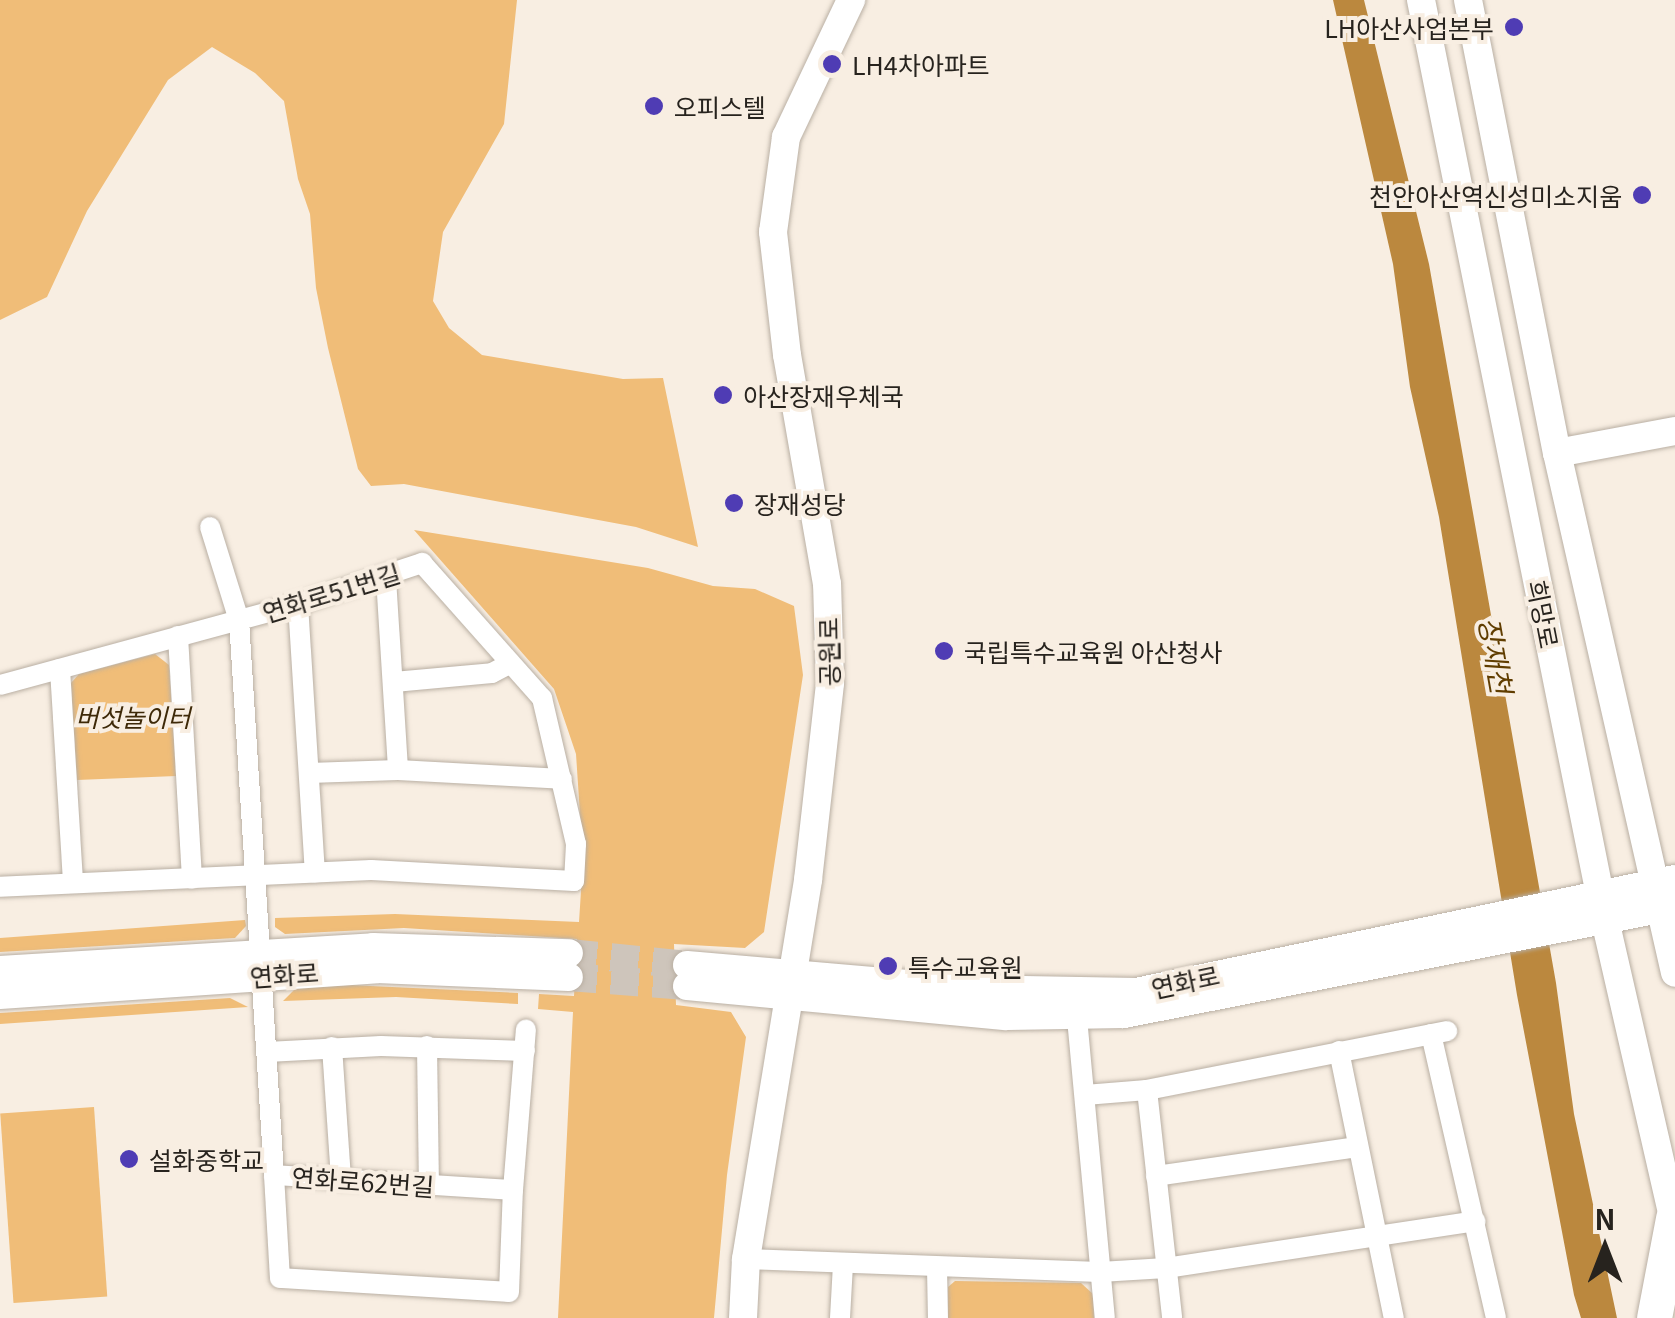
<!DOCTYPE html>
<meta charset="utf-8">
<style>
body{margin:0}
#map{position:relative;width:1675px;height:1318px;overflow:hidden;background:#f8eee2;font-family:Georgia,"Noto Sans KR",serif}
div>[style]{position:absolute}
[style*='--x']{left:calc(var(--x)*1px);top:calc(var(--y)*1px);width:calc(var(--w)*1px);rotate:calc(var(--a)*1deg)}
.green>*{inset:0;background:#f0bd78;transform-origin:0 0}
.water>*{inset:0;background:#bb883e}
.secondary-tunnel>*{height:28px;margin-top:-14px;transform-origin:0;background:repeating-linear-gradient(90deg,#cec5bb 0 28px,transparent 0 42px)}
.roads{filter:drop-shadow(0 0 2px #b9afa3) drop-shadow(0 0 2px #b9afa3)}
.street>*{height:20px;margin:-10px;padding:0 10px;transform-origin:10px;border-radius:10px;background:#fff}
.secondary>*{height:28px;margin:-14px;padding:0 14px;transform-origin:14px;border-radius:14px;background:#fff}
.highway>*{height:35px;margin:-17.5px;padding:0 17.5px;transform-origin:17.5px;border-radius:17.5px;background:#fff}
.dots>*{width:28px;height:28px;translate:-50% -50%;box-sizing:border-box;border:5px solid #f8eee2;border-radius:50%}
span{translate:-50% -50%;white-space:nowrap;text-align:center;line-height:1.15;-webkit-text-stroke:8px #f8eee2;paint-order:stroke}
.poi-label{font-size:25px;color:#27231e}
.right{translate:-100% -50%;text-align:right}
.left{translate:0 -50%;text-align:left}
.street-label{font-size:25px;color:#27231e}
.park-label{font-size:25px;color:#3e2908;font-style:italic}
.water-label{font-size:28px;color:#603d00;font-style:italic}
.north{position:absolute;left:1555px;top:1198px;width:100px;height:100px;-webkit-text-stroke:8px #f8eee2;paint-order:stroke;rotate:0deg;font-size:28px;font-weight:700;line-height:40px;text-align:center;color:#27231e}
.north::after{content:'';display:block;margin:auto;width:35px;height:45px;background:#27231e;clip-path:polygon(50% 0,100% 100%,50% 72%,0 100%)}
</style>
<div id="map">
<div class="green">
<i style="clip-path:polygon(0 0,517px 0,504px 124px,443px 232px,433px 301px,449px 328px,482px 355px,623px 379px,663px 378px,698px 547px,636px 527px,404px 484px,371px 486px,358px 469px,328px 348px,316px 288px,310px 214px,298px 179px,284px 101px,255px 73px,212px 47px,168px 80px,87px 211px,47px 297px,0 320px)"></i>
<i style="clip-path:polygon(414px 530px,648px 568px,713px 586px,755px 589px,794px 606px,803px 675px,764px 932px,745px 948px,674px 944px,676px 1005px,731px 1012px,746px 1037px,727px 1175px,714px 1318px,558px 1318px,573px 1012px,538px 1009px,539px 994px,574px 996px,577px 939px,404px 928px,285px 934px,275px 927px,275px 918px,395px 914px,579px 922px,583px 860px,576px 754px,554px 689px)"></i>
<i style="clip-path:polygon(155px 654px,169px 665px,176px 776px,77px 780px,71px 683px,79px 674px)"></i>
<i style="clip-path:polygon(245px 920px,246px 926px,235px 938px,0 952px,0 938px)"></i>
<i style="clip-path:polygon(349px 985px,518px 993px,518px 1004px,396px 997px,283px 1001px,296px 988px)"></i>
<i style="clip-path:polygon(230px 998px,248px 1007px,0 1024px,0 1013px)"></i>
<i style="left:94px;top:1107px;width:190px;height:94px;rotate:86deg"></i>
<i style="clip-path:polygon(955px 1281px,1081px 1283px,1093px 1294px,1094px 1318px,948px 1318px,948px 1287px)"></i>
</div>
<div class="water">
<i style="clip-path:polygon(1333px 0,1364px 0,1429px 264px,1556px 983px,1574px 1114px,1617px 1318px,1581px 1318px,1574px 1295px,1517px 995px,1439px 517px,1410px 387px,1393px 264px)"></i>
</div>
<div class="secondary-tunnel">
<i style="--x:569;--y:953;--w:119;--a:5.8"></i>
<i style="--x:569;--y:977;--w:118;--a:4.4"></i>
</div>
<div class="roads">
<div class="street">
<i style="--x:210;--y:527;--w:97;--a:72.7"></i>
<i style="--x:239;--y:620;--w:556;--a:86.39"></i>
<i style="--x:274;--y:1175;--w:239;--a:3.6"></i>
<i style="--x:513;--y:1190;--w:161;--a:-85.4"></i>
<i style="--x:386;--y:578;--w:192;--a:86.4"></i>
<i style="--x:298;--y:604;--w:269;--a:86.4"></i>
<i style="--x:178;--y:636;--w:243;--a:86.7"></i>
<i style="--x:60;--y:669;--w:214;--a:86.5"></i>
<i style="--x:394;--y:682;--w:98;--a:-5.2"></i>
<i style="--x:492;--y:673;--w:19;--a:-28"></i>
<i style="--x:0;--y:685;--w:309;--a:-15.2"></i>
<i style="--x:298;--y:604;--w:131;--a:-18.3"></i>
<i style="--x:422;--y:563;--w:181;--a:48.4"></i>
<i style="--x:542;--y:698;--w:150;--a:76.9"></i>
<i style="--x:576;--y:844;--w:37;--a:93"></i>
<i style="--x:574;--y:881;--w:203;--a:-176.9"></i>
<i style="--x:371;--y:870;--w:371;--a:177.4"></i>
<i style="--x:309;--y:773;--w:89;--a:-1.9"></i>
<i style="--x:398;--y:770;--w:164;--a:3.1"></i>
<i style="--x:1077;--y:1018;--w:301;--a:84.7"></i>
<i style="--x:1431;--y:1034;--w:291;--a:77.1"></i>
<i style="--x:427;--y:1046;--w:139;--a:89.2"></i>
<i style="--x:332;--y:1047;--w:133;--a:86.1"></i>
<i style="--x:1339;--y:1051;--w:273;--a:78.4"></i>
<i style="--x:267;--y:1052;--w:114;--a:-3"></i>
<i style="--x:381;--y:1046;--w:144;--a:2"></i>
<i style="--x:1147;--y:1090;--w:229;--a:83.7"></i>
<i style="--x:1085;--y:1095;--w:62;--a:-4.6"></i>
<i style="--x:1147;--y:1090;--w:306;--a:-11.1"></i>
<i style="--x:274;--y:1175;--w:103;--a:86.7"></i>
<i style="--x:280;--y:1278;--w:229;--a:3.5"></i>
<i style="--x:509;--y:1292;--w:102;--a:-87.8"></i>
<i style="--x:1156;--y:1176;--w:204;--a:-8.2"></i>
<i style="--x:746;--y:1259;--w:354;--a:2.1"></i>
<i style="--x:1100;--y:1272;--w:66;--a:-3.5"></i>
<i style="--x:1166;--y:1268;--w:313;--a:-8.6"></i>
<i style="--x:937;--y:1268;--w:50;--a:88.9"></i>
<i style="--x:840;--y:1318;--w:53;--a:-86.8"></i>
</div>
<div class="secondary">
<i style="--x:1421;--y:0;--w:938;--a:78.69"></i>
<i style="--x:1605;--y:920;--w:313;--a:77.1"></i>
<i style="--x:1468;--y:0;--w:462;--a:78.9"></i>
<i style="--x:1557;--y:453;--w:533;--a:77.21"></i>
<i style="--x:1557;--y:453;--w:120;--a:-10.6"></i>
<i style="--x:687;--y:965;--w:282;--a:4.9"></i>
<i style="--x:968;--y:989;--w:168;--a:1"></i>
<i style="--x:1136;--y:992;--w:551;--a:-11.84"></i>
<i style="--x:0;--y:970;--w:374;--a:-3.5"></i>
<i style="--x:373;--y:947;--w:196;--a:1.8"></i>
<i style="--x:687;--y:986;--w:321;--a:5.4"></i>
<i style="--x:1007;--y:1016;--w:117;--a:-1"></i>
<i style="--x:1124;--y:1014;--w:561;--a:-11.09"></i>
<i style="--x:0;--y:995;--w:378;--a:-3.9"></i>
<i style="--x:377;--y:969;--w:192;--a:2.4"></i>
<i style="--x:743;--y:1318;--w:59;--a:-87.1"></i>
<i style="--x:746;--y:1259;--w:384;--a:-80.7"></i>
<i style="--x:808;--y:880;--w:198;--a:-83.6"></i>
<i style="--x:830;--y:683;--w:99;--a:-91.7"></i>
<i style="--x:827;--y:584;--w:232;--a:-99.9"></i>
<i style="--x:787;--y:355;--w:124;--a:-96.5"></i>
<i style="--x:773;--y:232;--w:96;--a:-82.2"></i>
<i style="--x:786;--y:137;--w:152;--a:-64.6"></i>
</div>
<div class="highway">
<i style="--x:1654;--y:1318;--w:102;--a:-79.2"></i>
</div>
</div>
<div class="dots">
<i style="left:1514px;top:27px;background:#4f3cb4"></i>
<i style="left:832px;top:64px;background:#4f3cb4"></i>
<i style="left:654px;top:106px;background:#4f3cb4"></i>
<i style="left:1642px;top:195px;background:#4f3cb4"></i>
<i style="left:723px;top:395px;background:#4f3cb4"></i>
<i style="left:734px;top:503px;background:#4f3cb4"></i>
<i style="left:944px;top:651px;background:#4f3cb4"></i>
<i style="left:888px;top:966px;background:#4f3cb4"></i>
<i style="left:129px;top:1159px;background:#4f3cb4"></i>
</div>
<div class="poi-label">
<span class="right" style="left:1494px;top:27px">LH아산사업본부</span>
<span class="left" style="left:852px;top:64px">LH4차아파트</span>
<span class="left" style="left:674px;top:106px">오피스텔</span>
<span class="right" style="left:1622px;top:195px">천안아산역신성미소지움</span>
<span class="left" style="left:743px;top:395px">아산장재우체국</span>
<span class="left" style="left:754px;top:503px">장재성당</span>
<span class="left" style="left:964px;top:651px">국립특수교육원 아산청사</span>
<span class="left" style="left:908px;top:966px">특수교육원</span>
<span class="left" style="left:149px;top:1159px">설화중학교</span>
</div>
<div class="street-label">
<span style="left:331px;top:592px;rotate:-17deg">연화로51번길</span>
<span style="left:1544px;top:614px;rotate:79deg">희망로</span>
<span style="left:828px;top:652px;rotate:-91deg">공원로</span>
<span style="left:284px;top:974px;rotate:-4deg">연화로</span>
<span style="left:1185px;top:981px;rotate:-12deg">연화로</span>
<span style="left:363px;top:1181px;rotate:4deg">연화로62번길</span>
</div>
<div class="park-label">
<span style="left:133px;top:716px">버섯놀이터</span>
</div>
<div class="water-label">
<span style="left:1497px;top:655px;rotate:80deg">장재천</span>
</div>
<div class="north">N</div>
</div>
